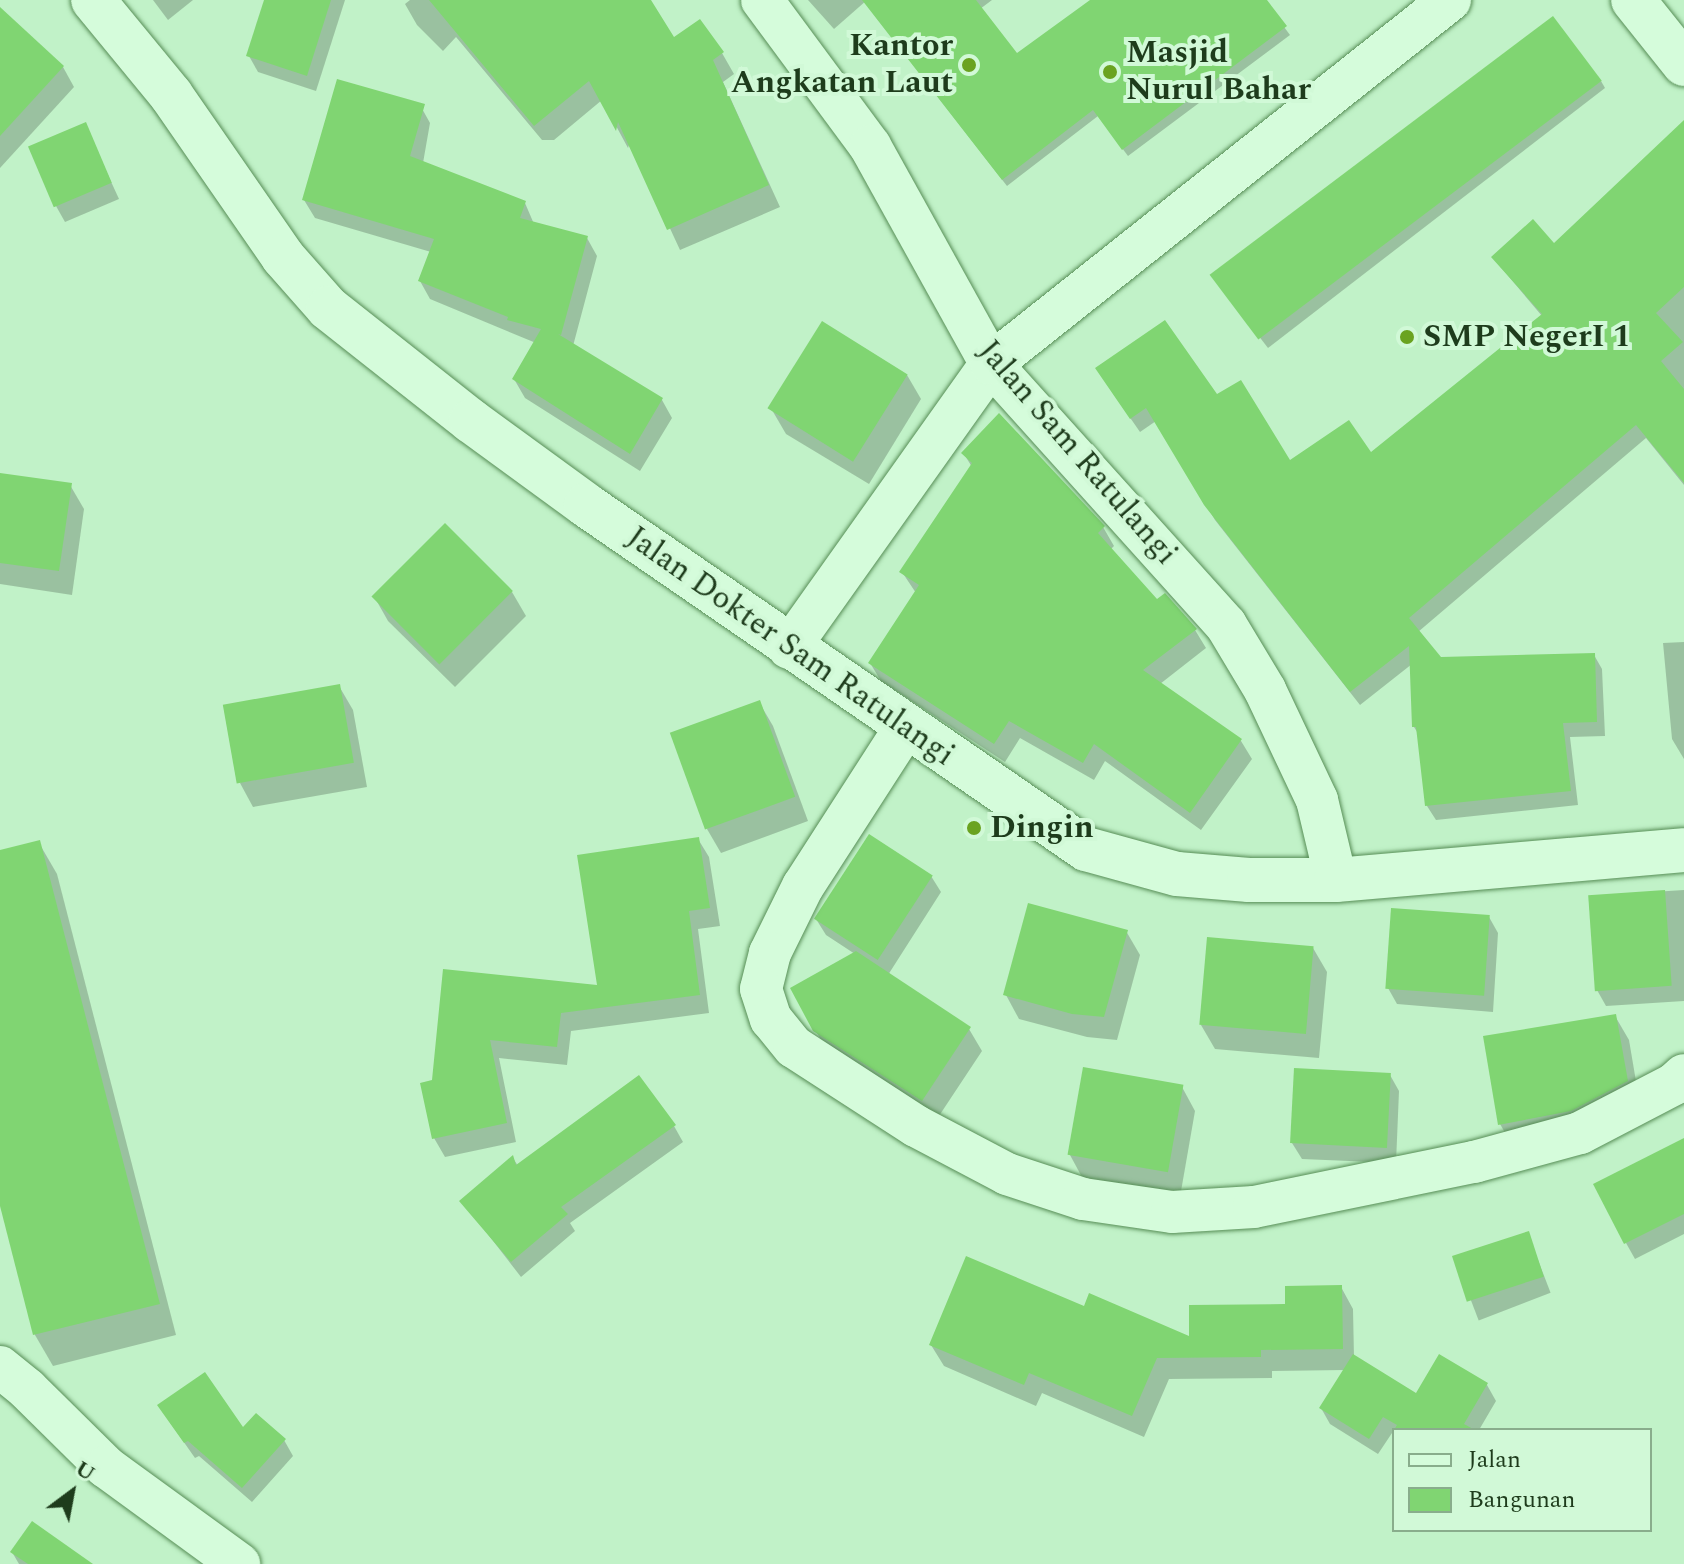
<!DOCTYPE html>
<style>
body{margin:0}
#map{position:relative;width:1684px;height:1564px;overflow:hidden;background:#c1f2c8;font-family:Spectral,serif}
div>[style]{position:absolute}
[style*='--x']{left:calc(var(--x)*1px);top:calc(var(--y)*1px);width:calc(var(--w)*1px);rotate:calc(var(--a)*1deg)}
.shadow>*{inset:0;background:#0003;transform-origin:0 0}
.building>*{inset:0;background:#80d572;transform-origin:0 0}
.roads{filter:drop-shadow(0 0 2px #578e56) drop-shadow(0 0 2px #578e56)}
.minor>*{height:42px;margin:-21px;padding:0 21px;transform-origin:21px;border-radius:21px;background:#d5fcdb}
.tertiary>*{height:44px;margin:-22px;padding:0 22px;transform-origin:22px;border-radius:22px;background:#d5fcdb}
.dots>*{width:22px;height:22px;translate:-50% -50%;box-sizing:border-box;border:4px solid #d1f9d7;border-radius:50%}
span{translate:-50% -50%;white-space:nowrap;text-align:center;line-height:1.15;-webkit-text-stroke:8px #d1f9d7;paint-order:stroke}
.poi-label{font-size:32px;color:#1e3c1c;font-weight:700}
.right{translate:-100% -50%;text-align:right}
.left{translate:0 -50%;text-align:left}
.street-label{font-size:32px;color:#1e3c1c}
.legend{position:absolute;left:1392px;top:1428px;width:260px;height:104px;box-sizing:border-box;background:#d1f9d7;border:2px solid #89ad8c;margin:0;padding:10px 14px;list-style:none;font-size:24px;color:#1e3c1c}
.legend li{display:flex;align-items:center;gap:16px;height:40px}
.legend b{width:40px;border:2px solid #89ad8c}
.north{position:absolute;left:32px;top:1452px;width:80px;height:80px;-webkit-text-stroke:6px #d1f9d7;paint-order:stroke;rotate:32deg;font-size:22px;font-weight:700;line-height:32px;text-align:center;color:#1e3c1c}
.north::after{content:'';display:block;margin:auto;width:28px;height:36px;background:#1e3c1c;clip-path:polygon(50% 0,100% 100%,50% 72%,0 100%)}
</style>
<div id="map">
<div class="shadow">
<i style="clip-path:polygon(153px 0,193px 0,168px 20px)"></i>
<i style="clip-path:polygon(266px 0,345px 0,316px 91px,258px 72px,249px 56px)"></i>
<i style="clip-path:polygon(410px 0,649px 0,673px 40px,722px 53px,734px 74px,723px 82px,780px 207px,680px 250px,630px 142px,628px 148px,602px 100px,554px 140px,542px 140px,456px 37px,443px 51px,417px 25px,405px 4px)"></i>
<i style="clip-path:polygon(808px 0,867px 0,834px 29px)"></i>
<i style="clip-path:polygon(875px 0,992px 0,980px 9px,1016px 56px,1093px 0,1264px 0,1290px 35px,1128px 156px,1098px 116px,1007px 186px,872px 12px)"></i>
<i style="clip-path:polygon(0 36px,63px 67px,74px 87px,0 168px)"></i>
<i style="clip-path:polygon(1601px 81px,1605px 88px,1268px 348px,1220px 286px)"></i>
<i style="clip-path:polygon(420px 105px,430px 123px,423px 163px,525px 203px,534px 224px,587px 238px,597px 256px,573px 346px,662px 400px,672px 418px,640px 471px,525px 398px,514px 379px,536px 343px,430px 299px,420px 281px,431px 252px,315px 218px,304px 200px)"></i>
<i style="clip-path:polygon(85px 125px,119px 199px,65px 222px,56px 206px)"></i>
<i style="clip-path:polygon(1684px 132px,1684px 485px,1646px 438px,1418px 632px,1440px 659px,1594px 655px,1602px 669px,1605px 736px,1570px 737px,1578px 805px,1436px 820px,1427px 806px,1419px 735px,1414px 727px,1412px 664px,1360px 705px,1215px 520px,1156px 421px,1140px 432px,1106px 383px,1216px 396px,1290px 463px,1370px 455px,1542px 316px,1493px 258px,1554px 246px)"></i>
<i style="clip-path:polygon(907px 375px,921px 399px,869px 484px,786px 434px,772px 410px)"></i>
<i style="clip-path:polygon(964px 454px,1103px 527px,1114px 546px,1110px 550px,1157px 602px,1195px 630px,1206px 648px,1160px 684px,1241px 741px,1252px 759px,1201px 830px,1105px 761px,1094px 780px,1020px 738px,1005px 762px,881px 681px,870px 663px,916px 593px,902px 572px,972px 467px)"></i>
<i style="clip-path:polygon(0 475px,70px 485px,84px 509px,72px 595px,0 584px)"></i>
<i style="clip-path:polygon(512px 592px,526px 616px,455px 687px,388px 621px,375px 598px)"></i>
<i style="clip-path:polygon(1684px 642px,1684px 759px,1672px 739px,1663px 643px)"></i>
<i style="clip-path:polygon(339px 686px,353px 710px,367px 787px,253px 807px,240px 783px)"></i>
<i style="clip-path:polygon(759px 702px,773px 726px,808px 821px,721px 853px,707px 829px)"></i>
<i style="clip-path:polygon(698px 839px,709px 857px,720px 926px,698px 929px,709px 1013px,571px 1031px,567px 1065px,499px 1058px,516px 1142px,445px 1157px,434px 1138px,434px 1082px,445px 971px,600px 987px)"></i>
<i style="clip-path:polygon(39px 843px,57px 874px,176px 1335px,53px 1366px,35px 1335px,0 1198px,0 852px)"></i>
<i style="clip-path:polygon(931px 876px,941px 892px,888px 975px,969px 1029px,982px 1051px,935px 1122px,829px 1054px,792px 989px,855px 954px,826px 935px,816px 919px)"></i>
<i style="clip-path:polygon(1684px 890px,1684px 1001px,1606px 1006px,1597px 990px,1590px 896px)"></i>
<i style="clip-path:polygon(1489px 917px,1498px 933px,1493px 1012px,1397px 1004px,1388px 988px)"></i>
<i style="clip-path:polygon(1126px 931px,1140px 955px,1117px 1040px,1087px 1037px,1019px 1019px,1006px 995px)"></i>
<i style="clip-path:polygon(1313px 948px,1327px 972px,1319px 1058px,1215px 1049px,1201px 1025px)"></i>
<i style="clip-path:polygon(1615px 1016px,1629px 1040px,1640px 1105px,1514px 1148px,1500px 1124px)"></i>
<i style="clip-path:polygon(1390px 1075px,1399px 1091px,1396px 1163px,1302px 1159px,1292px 1143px)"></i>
<i style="clip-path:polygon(1182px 1087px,1195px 1111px,1180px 1197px,1083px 1179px,1070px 1155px)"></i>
<i style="clip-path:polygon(674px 1126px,683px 1142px,570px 1223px,575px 1231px,521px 1277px,462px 1201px,513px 1158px,518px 1166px)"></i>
<i style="clip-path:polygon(1684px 1140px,1684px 1234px,1635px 1259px,1626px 1243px)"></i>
<i style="left:1528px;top:1234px;width:63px;height:77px;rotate:69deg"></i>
<i style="clip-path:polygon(1341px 1287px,1353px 1309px,1354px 1357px,1417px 1396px,1487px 1385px,1496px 1401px,1479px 1430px,1394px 1430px,1378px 1454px,1330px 1424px,1321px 1408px,1345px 1370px,1272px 1371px,1272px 1378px,1169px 1379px,1144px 1437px,1042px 1393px,1036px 1406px,944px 1366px,931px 1345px,1085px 1308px,1191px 1339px)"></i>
<i style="clip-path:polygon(169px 1421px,243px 1430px,284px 1440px,293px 1456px,252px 1502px,199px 1456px,195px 1458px)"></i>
<i style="clip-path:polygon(12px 1552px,87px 1564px,19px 1564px)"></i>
</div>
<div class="building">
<i style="clip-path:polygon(264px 0,331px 0,307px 76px,246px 56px)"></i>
<i style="clip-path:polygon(429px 0,651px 0,674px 37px,700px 19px,724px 52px,713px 60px,769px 185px,667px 230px,618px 122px,616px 131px,589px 81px,534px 126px)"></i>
<i style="clip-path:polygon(862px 0,976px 0,1017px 53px,1090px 0,1267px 0,1287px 26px,1122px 150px,1093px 110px,1002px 180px)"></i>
<i style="clip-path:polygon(0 7px,64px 66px,0 136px)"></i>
<i style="left:1553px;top:16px;width:81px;height:430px;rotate:53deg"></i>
<i style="clip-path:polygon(337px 79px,425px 104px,410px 156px,526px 201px,520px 218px,588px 236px,561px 335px,558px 334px,663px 398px,630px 454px,512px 379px,541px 329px,507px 320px,508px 317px,418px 281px,434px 239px,302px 200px)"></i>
<i style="clip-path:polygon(1684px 120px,1684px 287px,1656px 313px,1683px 342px,1661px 361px,1684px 389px,1684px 483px,1636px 425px,1409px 618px,1441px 657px,1595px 653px,1597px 722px,1563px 723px,1571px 791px,1425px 806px,1416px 727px,1412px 727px,1409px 646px,1350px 692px,1204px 505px,1146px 408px,1130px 419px,1095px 368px,1165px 320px,1217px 394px,1241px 380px,1290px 460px,1349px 420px,1371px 452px,1542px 314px,1491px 257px,1533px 219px,1554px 243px)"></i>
<i style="left:86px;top:122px;width:66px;height:63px;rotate:67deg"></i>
<i style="left:822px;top:321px;width:101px;height:103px;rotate:32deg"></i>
<i style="clip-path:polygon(999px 413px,1105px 526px,1098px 533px,1157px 599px,1165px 593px,1197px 629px,1143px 670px,1242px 739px,1190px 813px,1094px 744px,1083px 763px,1009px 721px,994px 744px,868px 663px,919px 585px,899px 572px,972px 463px,961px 453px)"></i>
<i style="clip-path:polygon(0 473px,72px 483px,59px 571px,0 563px)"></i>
<i style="left:445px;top:523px;width:96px;height:104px;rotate:45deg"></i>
<i style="left:340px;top:684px;width:80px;height:119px;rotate:80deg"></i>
<i style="left:760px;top:700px;width:103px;height:96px;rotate:70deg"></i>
<i style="left:869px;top:834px;width:76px;height:101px;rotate:33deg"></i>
<i style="clip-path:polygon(699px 837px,710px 908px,689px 911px,700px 995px,561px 1013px,557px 1047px,490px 1040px,507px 1123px,432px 1139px,420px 1083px,432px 1080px,443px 969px,597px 985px,577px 855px)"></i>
<i style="clip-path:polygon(40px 840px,160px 1304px,33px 1335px,0 1206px,0 850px)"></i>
<i style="left:1665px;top:890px;width:96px;height:77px;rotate:86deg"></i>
<i style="clip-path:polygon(1028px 903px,1128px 930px,1104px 1017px,1072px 1014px,1003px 995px)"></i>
<i style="left:1391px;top:908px;width:99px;height:81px;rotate:4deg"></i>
<i style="left:1207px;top:937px;width:107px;height:88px;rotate:5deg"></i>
<i style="clip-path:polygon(856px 951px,971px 1027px,922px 1101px,813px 1031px,790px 988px)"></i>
<i style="clip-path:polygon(1616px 1014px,1628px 1081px,1571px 1111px,1498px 1125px,1483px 1036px)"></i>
<i style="left:1083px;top:1067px;width:102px;height:89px;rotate:10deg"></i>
<i style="left:1294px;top:1068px;width:97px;height:75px;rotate:3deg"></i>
<i style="clip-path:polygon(639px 1075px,676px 1125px,561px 1207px,568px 1214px,511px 1262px,459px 1201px,513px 1155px,516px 1165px)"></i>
<i style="clip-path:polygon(1684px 1138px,1684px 1214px,1624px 1244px,1593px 1184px)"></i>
<i style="left:1529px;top:1231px;width:48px;height:81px;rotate:72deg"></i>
<i style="clip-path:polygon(966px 1256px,1084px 1306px,1089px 1293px,1189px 1336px,1189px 1305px,1285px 1304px,1285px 1286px,1342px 1285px,1343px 1349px,1261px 1350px,1261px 1357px,1157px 1358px,1132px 1416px,1029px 1373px,1024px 1385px,929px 1345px)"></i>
<i style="clip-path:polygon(1353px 1354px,1416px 1393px,1439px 1354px,1488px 1383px,1464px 1424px,1475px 1430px,1394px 1430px,1397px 1425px,1383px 1417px,1369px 1439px,1319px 1408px)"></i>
<i style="clip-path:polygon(205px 1372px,243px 1427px,256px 1413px,286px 1439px,242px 1488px,188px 1441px,184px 1443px,157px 1405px)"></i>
<i style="clip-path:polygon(32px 1521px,93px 1564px,28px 1564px,10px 1552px)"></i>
</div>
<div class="roads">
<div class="minor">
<i style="--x:762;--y:0;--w:182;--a:53.5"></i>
<i style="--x:870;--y:146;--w:249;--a:61"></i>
<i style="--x:991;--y:364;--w:351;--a:48"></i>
<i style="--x:1226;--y:625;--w:76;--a:59"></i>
<i style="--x:1265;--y:690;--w:122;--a:64.7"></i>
<i style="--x:1317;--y:800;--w:82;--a:76.6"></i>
<i style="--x:789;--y:648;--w:349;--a:-54.6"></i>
<i style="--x:991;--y:364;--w:586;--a:-38.42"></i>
<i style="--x:905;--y:728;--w:188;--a:122.8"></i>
<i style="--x:803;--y:886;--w:75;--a:116.2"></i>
<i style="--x:770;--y:953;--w:37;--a:104"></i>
<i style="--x:761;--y:989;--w:32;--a:72"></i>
<i style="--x:771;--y:1019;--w:36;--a:51"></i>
<i style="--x:794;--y:1047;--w:145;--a:32.9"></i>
<i style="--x:916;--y:1126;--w:103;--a:27.8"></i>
<i style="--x:1007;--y:1174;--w:80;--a:18.2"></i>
<i style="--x:1083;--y:1199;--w:90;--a:8.3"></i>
<i style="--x:1172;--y:1212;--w:82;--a:-3.5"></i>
<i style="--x:1254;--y:1207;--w:225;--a:-11.6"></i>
<i style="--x:1474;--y:1162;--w:110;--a:-15.3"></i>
<i style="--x:1580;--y:1133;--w:106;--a:-27.5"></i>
<i style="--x:1674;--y:1084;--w:13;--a:-42"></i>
<i style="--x:0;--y:1367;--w:35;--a:39"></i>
<i style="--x:27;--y:1389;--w:111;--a:44.6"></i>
<i style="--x:106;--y:1467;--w:165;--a:36.1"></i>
</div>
<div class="tertiary">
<i style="--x:93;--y:0;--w:123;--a:50.6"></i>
<i style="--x:171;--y:95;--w:197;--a:55.3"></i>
<i style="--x:283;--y:257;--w:68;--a:48.6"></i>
<i style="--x:328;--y:308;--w:182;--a:38.3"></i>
<i style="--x:471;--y:421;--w:142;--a:36.1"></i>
<i style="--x:586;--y:505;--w:607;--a:34.53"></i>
<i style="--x:1086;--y:849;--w:94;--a:15.4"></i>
<i style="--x:1177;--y:874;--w:72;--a:4.8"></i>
<i style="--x:1249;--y:880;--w:87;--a:0"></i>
<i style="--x:1336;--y:880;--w:349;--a:-4.9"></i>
<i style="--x:1633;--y:0;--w:82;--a:51.4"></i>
</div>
</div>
<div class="dots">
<i style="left:969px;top:65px;background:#6aa320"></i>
<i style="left:1110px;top:72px;background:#6aa320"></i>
<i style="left:1407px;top:337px;background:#6aa320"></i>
<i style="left:974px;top:828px;background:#6aa320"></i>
</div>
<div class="poi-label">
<span class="right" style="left:953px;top:65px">Kantor<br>Angkatan Laut</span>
<span class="left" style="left:1126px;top:72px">Masjid<br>Nurul Bahar</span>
<span class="left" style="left:1423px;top:337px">SMP NegerI 1</span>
<span class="left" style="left:990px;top:828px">Dingin</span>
</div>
<div class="street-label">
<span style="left:1077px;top:453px;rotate:49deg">Jalan Sam Ratulangi</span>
<span style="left:790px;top:647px;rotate:35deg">Jalan Dokter Sam Ratulangi</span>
</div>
<ul class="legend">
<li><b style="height:10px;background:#d5fcdb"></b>Jalan</li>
<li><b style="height:22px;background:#80d572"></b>Bangunan</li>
</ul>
<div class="north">U</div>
</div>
